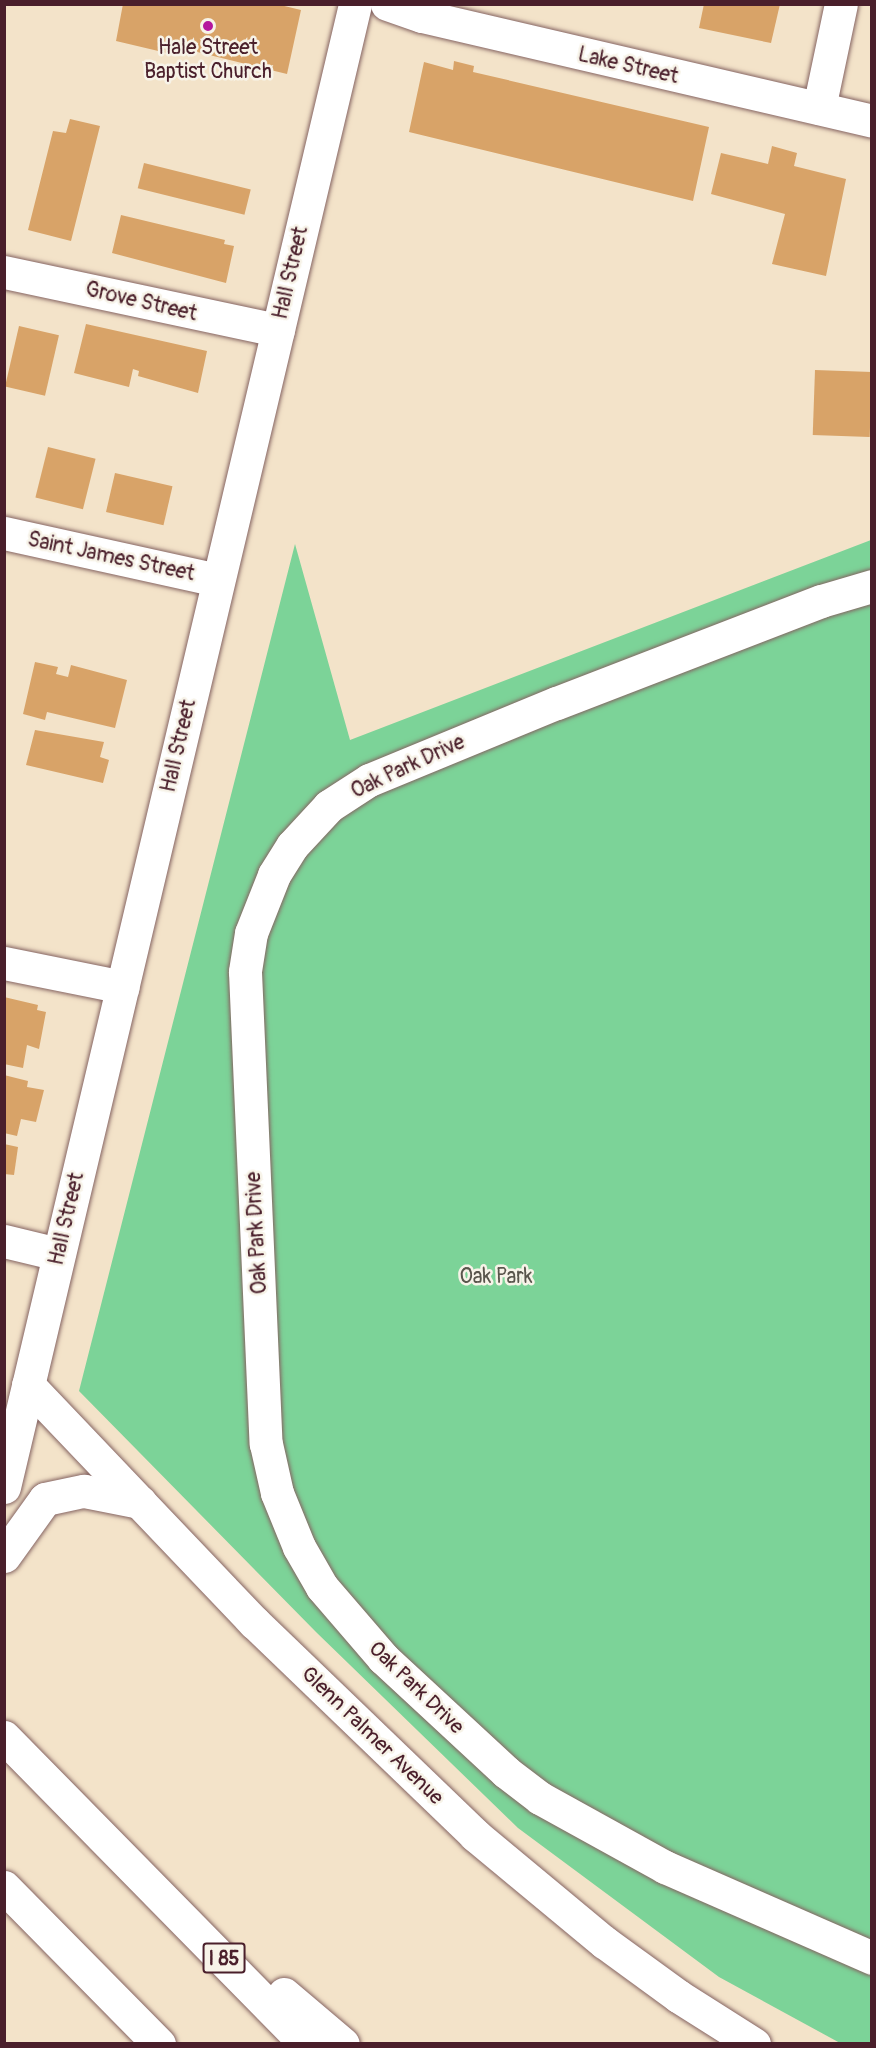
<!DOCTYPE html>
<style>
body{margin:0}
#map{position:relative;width:876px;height:2048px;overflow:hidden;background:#f3e3c9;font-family:Pangolin,sans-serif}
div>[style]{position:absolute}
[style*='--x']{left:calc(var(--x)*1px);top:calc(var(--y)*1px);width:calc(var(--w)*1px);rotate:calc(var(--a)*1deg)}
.green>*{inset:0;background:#7cd398}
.building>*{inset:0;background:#d8a368;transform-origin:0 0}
.roads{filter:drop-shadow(0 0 2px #856462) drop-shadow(0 0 2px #856462)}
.minor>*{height:33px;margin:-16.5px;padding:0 16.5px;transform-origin:16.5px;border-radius:16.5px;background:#fff}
.motorway>*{height:33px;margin:-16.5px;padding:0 16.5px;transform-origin:16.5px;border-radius:16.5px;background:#fff}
.dots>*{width:16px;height:16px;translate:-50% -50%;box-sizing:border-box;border:3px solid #f7f3e8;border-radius:50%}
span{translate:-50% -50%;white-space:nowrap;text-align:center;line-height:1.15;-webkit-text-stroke:5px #f7f3e8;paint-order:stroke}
.shield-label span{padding:2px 4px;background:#f7f3e8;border:2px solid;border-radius:4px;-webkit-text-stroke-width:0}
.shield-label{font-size:20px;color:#4a1f2b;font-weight:700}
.poi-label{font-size:21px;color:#4a1f2b}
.street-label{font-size:21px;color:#4a1f2b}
.park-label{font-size:21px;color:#59554c}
.frame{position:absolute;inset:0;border:6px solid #4a1f2b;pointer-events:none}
</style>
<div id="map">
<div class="green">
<i style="clip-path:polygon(871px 540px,871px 2043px,840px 2043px,719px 1977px,518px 1828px,316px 1632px,79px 1391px,295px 544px,350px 740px)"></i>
</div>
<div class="building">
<i style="clip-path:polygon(123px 4px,276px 4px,301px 10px,287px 74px,173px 46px,171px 54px,116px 41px)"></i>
<i style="clip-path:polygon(704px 4px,780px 4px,771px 43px,699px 28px)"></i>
<i style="clip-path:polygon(454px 61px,474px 66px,473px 72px,709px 127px,693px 201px,409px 132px,424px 62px,453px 70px)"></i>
<i style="clip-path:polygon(70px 119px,100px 126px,71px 241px,28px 230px,53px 131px,66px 133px)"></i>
<i style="clip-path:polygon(772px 146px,797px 153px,794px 166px,846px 179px,826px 276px,772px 264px,785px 214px,711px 194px,721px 153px,768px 164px)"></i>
<i style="left:144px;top:163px;width:110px;height:26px;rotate:14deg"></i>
<i style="clip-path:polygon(121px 215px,225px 240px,224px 244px,234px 246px,226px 283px,112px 253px)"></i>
<i style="clip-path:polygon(86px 324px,207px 351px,198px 393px,138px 376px,139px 371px,133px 369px,129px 387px,74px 373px)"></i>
<i style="left:19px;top:326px;width:41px;height:62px;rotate:13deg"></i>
<i style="left:815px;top:370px;width:57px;height:65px;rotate:2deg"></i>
<i style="left:48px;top:447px;width:49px;height:52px;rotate:14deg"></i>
<i style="left:115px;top:473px;width:59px;height:40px;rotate:13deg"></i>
<i style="clip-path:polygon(35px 662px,58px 667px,56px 674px,68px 677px,71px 665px,127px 680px,115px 728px,47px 712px,45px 720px,23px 714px)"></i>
<i style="clip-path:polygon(35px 730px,104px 742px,100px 757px,109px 760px,103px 783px,26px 765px)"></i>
<i style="clip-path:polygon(4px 997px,38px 1005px,37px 1010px,46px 1012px,39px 1049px,27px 1045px,23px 1068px,4px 1064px)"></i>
<i style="clip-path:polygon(4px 1075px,28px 1081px,27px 1087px,44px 1090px,36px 1122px,21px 1119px,17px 1136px,4px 1133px)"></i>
<i style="clip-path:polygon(4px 1144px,18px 1147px,14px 1175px,4px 1174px)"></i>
</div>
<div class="roads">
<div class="minor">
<i style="--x:387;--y:4;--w:37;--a:19"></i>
<i style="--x:422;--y:16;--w:462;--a:13.1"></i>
<i style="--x:819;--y:108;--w:106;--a:-78.1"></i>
<i style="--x:4;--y:272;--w:280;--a:12"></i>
<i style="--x:4;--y:533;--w:219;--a:12.4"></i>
<i style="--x:872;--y:586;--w:53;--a:163.6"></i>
<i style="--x:821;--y:601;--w:284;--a:158.9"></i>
<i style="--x:556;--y:703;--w:202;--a:157.6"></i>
<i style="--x:369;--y:780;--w:48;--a:147"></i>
<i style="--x:329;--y:806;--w:54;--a:132.8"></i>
<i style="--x:292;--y:846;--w:34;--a:122"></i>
<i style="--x:274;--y:875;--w:62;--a:111.6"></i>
<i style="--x:251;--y:933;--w:39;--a:99"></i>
<i style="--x:245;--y:972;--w:472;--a:87.5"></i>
<i style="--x:266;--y:1444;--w:50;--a:77.3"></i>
<i style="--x:277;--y:1493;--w:58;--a:67.8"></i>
<i style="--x:299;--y:1547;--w:46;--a:60.1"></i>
<i style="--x:322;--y:1587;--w:94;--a:49.3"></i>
<i style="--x:383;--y:1658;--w:168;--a:42.8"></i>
<i style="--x:506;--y:1772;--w:43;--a:37.4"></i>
<i style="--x:540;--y:1798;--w:143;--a:28.9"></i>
<i style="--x:665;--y:1867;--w:226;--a:23.7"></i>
<i style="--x:4;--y:963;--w:121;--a:11.4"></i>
<i style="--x:4;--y:1241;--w:56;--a:13.5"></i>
<i style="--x:28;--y:1385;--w:329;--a:46.4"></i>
<i style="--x:255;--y:1623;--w:306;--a:43.9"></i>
<i style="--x:475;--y:1835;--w:168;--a:39.7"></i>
<i style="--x:604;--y:1942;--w:92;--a:36.1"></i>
<i style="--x:678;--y:1996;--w:90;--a:32.3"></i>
<i style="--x:4;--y:1487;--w:1524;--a:-76.68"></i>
<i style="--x:4;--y:1556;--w:70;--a:-54.3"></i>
<i style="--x:45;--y:1499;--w:40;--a:-12"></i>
<i style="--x:84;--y:1491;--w:57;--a:11.1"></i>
</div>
<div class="motorway">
<i style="--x:4;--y:1737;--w:431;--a:45.5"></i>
<i style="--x:4;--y:1887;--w:221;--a:45.4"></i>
<i style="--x:284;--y:1994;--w:77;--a:40.3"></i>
</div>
</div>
<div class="dots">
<i style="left:208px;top:26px;background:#b5179e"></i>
</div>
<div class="shield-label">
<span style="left:224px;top:1958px">I 85</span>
</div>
<div class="poi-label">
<span style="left:208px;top:60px">Hale Street<br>Baptist Church</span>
</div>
<div class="street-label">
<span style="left:628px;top:66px;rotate:13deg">Lake Street</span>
<span style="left:291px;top:273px;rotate:-77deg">Hall Street</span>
<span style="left:141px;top:302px;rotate:13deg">Grove Street</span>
<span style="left:111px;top:557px;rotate:12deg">Saint James Street</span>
<span style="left:179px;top:746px;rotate:-77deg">Hall Street</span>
<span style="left:408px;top:767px;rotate:-25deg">Oak Park Drive</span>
<span style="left:67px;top:1219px;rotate:-77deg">Hall Street</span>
<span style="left:257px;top:1233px;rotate:-93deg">Oak Park Drive</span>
<span style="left:416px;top:1688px;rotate:44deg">Oak Park Drive</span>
<span style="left:372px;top:1736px;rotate:44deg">Glenn Palmer Avenue</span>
</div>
<div class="park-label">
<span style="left:496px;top:1277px">Oak Park</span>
</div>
<div class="frame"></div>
</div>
